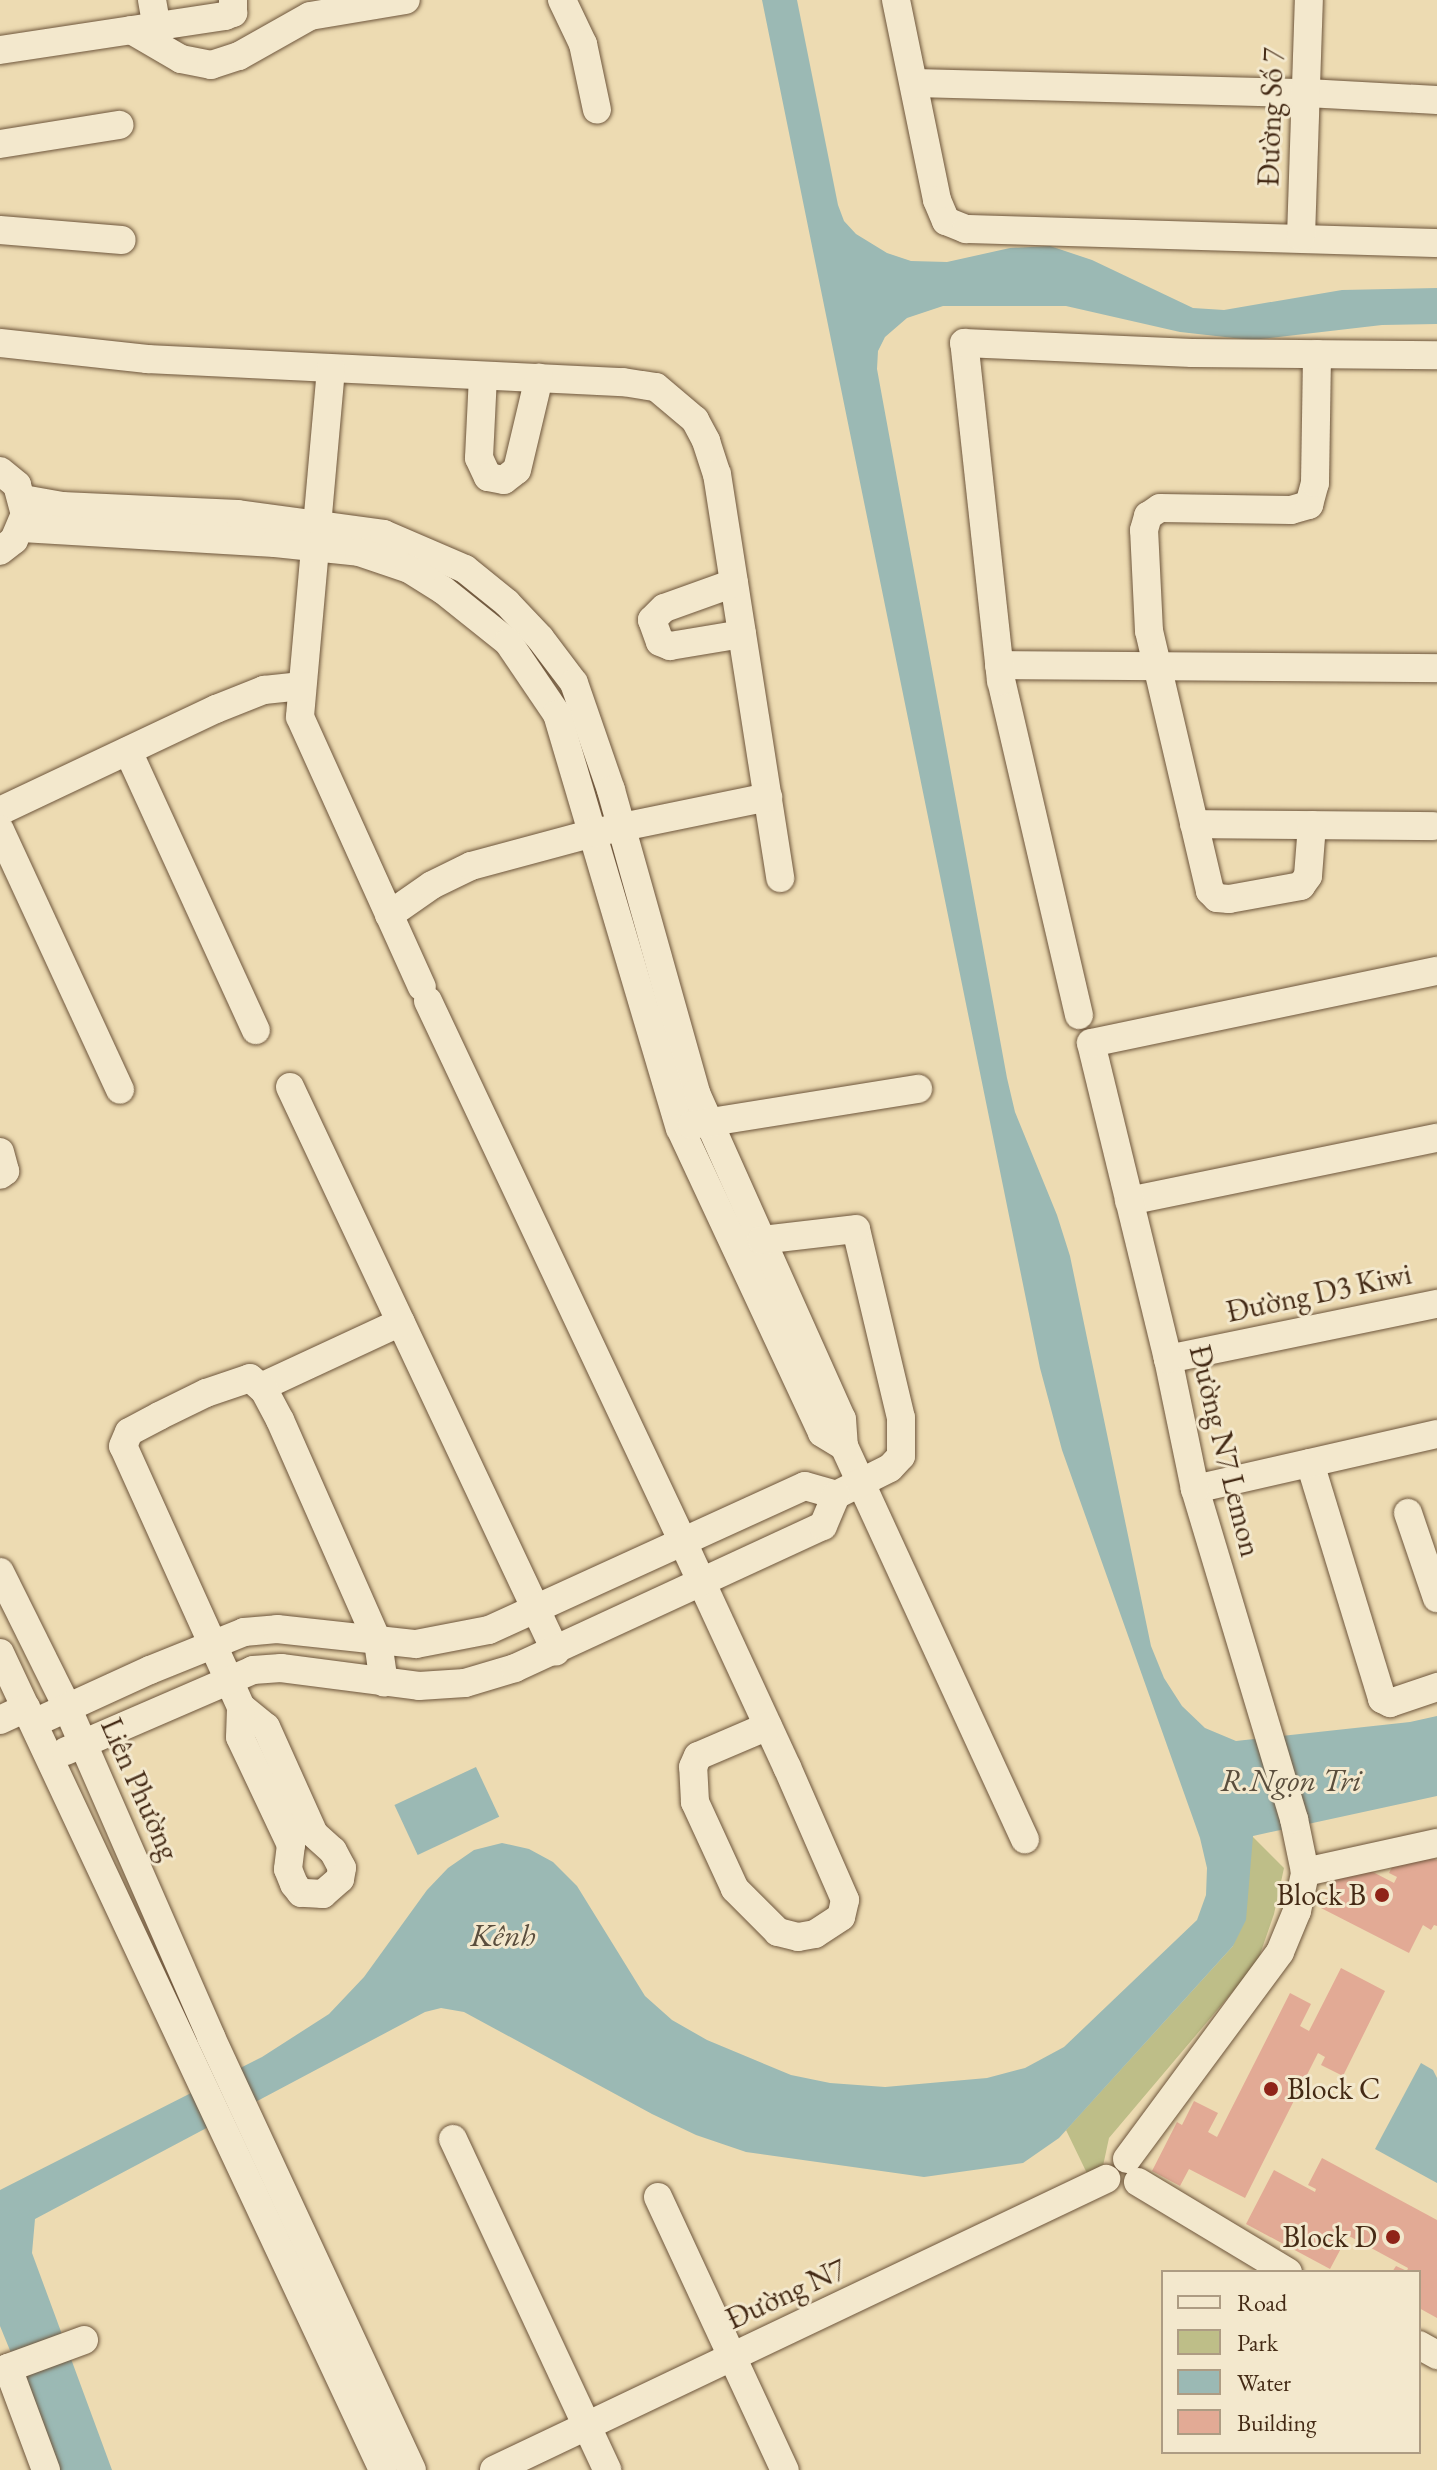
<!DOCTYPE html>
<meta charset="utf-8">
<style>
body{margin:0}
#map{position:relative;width:1437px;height:2470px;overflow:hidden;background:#eddbb2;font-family:"EB Garamond",serif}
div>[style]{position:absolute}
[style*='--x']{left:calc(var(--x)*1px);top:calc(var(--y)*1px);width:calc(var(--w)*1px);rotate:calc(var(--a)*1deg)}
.green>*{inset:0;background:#bebe88}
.water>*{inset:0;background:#9bb9b4;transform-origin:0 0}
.building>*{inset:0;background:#e2aa95}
.roads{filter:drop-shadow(0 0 2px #6e563c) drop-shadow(0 0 2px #6e563c)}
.minor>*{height:28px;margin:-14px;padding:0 14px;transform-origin:14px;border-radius:14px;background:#f3e8cd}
.dots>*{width:22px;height:22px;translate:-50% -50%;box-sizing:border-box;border:4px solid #f3e8cd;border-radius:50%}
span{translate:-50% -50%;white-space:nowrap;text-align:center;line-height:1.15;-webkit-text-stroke:6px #f3e8cd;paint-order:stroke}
.street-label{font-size:30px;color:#442a15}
.poi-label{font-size:30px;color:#442a15}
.right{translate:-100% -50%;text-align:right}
.left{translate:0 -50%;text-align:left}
.water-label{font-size:32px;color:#5a4e3d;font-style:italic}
.legend{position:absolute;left:1161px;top:2270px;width:260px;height:184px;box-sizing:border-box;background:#f3e8cd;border:2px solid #ad9c83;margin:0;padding:10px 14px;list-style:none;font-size:24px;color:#442a15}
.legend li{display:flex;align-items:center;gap:16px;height:40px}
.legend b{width:40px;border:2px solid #ad9c83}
</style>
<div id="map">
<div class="green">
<i style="clip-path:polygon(1252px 1836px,1284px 1868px,1274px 1914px,1257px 1963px,1109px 2138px,1097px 2194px,1066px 2130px,1233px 1946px)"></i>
</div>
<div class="water">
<i style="clip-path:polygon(762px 0,797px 0,838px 205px,844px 221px,856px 234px,887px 253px,911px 261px,947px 262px,1010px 248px,1050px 246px,1092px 260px,1193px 308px,1224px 310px,1342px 290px,1437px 288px,1437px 324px,1382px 325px,1252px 340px,1180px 332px,1066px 306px,943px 306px,907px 318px,885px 337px,878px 351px,877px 369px,1007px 1078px,1015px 1112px,1057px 1215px,1070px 1256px,1151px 1646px,1164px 1678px,1182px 1706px,1205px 1728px,1236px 1741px,1410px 1722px,1437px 1716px,1437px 1796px,1253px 1836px,1246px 1920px,1233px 1946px,1059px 2138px,1023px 2163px,924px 2177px,746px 2152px,696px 2135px,652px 2114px,464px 2012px,441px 2008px,425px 2012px,35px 2219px,32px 2253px,112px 2470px,59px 2470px,0 2326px,0 2190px,262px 2057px,329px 2014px,364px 1977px,427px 1890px,448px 1868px,474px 1850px,502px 1843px,529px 1849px,553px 1862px,577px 1886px,645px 1996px,672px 2020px,707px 2040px,791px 2075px,830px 2083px,885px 2087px,987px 2078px,1025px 2068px,1064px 2047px,1197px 1920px,1206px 1895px,1207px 1868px,1200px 1838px,1062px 1450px,1040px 1368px)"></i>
<i style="left:476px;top:1767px;width:55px;height:90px;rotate:65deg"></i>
<i style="clip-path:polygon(1421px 2063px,1433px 2070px,1437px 2078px,1437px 2183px,1375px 2149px)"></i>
</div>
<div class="building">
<i style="clip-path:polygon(1402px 1847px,1437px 1860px,1437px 1926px,1434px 1925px,1431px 1930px,1423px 1925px,1409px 1953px,1321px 1908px,1346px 1858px,1394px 1883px,1397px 1877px,1389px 1873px)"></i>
<i style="clip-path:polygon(1341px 1968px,1385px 1991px,1343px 2076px,1321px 2065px,1325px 2057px,1318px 2053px,1245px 2198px,1189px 2169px,1180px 2186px,1152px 2171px,1177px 2122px,1182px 2125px,1194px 2101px,1218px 2113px,1208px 2132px,1217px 2137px,1290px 1993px,1311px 2004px,1300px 2026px,1309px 2031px)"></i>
<i style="clip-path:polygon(1322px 2158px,1437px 2220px,1437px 2318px,1419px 2308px,1419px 2272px,1392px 2272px,1396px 2266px,1407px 2271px,1408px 2268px,1338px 2230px,1336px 2234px,1346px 2239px,1330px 2269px,1246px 2224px,1274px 2170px,1315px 2192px,1316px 2189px,1308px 2185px)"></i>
</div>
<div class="roads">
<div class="minor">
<i style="--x:152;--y:0;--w:28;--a:80"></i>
<i style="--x:562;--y:0;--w:49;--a:64.5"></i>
<i style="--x:583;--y:44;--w:67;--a:78"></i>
<i style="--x:896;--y:0;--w:204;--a:78.4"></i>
<i style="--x:937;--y:200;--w:23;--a:67"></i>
<i style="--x:946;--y:221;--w:22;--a:22"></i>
<i style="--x:966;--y:229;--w:471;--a:1.7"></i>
<i style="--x:131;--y:30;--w:58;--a:30.1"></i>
<i style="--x:181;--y:59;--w:31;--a:11"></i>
<i style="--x:211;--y:65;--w:29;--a:-18"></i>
<i style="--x:239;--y:56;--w:81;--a:-29.4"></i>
<i style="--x:310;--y:16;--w:97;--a:-9.5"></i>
<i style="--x:0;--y:50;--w:228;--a:-8.6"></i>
<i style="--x:225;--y:16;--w:9;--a:-21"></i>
<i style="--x:233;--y:13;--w:13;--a:-90"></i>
<i style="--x:915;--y:83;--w:392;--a:1.5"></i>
<i style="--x:1307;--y:93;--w:130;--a:3.1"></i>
<i style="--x:0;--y:144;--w:121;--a:-9.1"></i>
<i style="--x:0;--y:230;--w:122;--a:4.7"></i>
<i style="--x:1301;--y:237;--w:237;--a:-88.1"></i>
<i style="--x:0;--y:343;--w:148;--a:6.2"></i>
<i style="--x:147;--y:359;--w:477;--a:2.8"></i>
<i style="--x:623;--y:382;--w:33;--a:9"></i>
<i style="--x:656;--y:387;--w:51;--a:40.2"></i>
<i style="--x:695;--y:420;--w:24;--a:62"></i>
<i style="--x:706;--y:441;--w:35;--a:72"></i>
<i style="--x:717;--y:474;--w:409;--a:81.1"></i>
<i style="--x:331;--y:369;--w:349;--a:95.1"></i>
<i style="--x:300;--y:717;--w:296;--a:65.7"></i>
<i style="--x:483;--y:376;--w:82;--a:92.8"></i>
<i style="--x:479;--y:458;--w:21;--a:65"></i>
<i style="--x:488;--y:477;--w:16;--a:11"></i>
<i style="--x:504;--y:480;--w:16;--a:-38"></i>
<i style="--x:517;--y:470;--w:95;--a:-76.6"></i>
<i style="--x:0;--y:471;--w:22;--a:39"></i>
<i style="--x:17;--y:485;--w:30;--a:75"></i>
<i style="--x:25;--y:514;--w:28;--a:113"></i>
<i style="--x:14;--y:540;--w:18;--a:142"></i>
<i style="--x:23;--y:499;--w:40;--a:10"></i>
<i style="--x:62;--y:506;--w:176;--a:2.6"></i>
<i style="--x:238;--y:514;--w:147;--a:7.8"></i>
<i style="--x:384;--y:534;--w:88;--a:23.4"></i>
<i style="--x:465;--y:569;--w:54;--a:39"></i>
<i style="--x:507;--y:603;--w:48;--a:46.7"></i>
<i style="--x:540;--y:638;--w:56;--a:52.9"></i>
<i style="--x:574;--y:683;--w:113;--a:70.9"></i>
<i style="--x:611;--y:790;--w:315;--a:74.3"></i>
<i style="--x:696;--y:1093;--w:357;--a:65.9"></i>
<i style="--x:842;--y:1419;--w:27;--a:86"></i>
<i style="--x:844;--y:1446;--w:433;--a:65.3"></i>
<i style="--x:22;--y:528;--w:253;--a:3.4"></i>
<i style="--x:275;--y:543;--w:84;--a:6.1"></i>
<i style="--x:359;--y:552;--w:53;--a:18.8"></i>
<i style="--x:409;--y:569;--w:40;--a:32"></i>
<i style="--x:443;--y:590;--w:83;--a:38.7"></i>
<i style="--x:508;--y:642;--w:87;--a:55.8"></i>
<i style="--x:557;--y:714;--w:432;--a:73.5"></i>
<i style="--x:680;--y:1128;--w:336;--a:65"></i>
<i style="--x:822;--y:1433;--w:26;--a:31"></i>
<i style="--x:734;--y:583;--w:74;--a:160.3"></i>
<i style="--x:664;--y:608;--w:17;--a:135"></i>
<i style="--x:652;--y:620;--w:23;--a:70"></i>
<i style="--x:660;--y:642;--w:11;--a:22"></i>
<i style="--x:670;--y:646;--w:73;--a:-9.5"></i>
<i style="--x:999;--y:665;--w:438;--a:0.4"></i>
<i style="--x:128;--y:751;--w:307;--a:65.4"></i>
<i style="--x:0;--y:811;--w:239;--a:-25.3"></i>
<i style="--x:216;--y:709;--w:52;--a:-21.6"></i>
<i style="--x:264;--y:690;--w:38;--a:-6"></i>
<i style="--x:1194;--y:824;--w:239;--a:0.5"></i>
<i style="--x:1312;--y:825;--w:51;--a:94.5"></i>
<i style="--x:1308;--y:876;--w:12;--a:125"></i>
<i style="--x:1301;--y:886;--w:73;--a:169.8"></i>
<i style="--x:1229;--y:899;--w:12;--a:-175"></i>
<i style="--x:1217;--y:898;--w:10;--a:-135"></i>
<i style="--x:1210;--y:891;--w:267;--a:-103.2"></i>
<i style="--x:1149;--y:631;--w:101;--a:-92.8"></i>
<i style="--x:1144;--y:530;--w:15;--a:-74"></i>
<i style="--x:1148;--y:516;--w:14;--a:-34"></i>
<i style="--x:1160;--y:508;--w:131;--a:0.9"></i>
<i style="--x:1291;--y:510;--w:19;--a:-16"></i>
<i style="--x:1309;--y:505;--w:23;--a:-75"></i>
<i style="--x:1315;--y:483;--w:129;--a:-89.1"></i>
<i style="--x:0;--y:830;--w:286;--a:65.2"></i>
<i style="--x:389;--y:915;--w:52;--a:-34.9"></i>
<i style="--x:432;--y:885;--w:43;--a:-26"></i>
<i style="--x:471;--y:866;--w:126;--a:-15.1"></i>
<i style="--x:593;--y:833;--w:179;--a:-11.6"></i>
<i style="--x:428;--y:1001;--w:598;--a:64.76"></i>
<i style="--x:683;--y:1542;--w:248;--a:65.2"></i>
<i style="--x:787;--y:1767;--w:145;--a:66.4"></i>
<i style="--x:845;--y:1900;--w:17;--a:103"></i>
<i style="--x:841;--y:1917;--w:31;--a:147"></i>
<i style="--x:815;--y:1934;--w:17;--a:170"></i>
<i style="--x:798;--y:1937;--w:21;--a:-166"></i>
<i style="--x:778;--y:1932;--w:61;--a:-135"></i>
<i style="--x:735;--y:1889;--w:96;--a:-114.7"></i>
<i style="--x:695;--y:1802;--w:35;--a:-93"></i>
<i style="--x:693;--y:1767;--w:12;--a:-66"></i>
<i style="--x:698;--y:1756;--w:76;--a:-23.2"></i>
<i style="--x:1079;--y:1015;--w:343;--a:-103.1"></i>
<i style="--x:1001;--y:681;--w:340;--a:-96.2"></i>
<i style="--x:964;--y:343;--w:228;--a:2.5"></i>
<i style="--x:1192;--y:353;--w:245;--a:0.5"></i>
<i style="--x:290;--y:1087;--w:624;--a:64.79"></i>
<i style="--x:692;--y:1125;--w:229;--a:-9.1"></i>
<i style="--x:0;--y:1152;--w:20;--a:75"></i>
<i style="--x:5;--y:1171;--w:6;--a:141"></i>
<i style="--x:1129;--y:1201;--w:314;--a:-11.6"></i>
<i style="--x:1168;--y:1359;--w:275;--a:-11.6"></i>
<i style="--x:261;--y:1387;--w:154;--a:-24.9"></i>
<i style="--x:1310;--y:1463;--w:247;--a:73"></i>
<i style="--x:1382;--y:1699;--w:9;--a:27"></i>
<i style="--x:1390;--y:1703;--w:50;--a:-18.8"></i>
<i style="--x:1195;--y:1489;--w:248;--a:-12.8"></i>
<i style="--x:1408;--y:1513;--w:90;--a:71.2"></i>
<i style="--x:0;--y:1572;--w:151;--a:63.6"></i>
<i style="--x:67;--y:1707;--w:360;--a:66.4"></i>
<i style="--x:211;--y:2037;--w:477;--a:65.1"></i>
<i style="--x:0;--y:1653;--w:902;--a:64.88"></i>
<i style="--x:241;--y:1707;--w:32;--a:39"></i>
<i style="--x:266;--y:1727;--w:117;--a:65.8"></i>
<i style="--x:314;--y:1834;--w:25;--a:42"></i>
<i style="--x:333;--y:1851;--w:19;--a:62"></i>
<i style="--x:342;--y:1868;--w:11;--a:100"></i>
<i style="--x:340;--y:1879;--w:23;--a:139"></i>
<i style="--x:323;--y:1894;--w:22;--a:-177"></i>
<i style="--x:301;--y:1893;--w:11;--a:-128"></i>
<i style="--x:294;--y:1884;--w:16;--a:-112"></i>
<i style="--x:288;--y:1869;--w:24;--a:-83"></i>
<i style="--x:291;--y:1845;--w:119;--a:-115.3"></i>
<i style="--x:240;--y:1737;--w:30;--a:-88"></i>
<i style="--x:241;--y:1707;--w:286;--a:-114.3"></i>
<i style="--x:123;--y:1446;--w:15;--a:-67"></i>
<i style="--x:129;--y:1432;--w:34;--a:-28"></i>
<i style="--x:159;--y:1416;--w:52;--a:-26.1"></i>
<i style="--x:206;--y:1393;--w:46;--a:-18.8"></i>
<i style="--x:250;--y:1378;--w:18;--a:41"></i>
<i style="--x:264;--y:1390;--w:34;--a:62"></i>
<i style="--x:280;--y:1420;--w:243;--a:66.2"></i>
<i style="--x:378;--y:1642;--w:41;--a:81.7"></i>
<i style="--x:0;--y:1720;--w:29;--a:-25"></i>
<i style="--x:34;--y:1723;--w:128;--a:-24.6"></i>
<i style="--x:150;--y:1670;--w:101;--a:-22"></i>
<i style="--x:244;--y:1632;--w:33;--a:-5"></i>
<i style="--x:277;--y:1629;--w:140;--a:6.2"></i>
<i style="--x:416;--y:1644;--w:74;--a:-10.9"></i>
<i style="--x:489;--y:1630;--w:347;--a:-24.5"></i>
<i style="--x:805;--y:1486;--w:32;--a:16"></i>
<i style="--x:836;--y:1495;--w:60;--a:-26.6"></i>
<i style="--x:890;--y:1468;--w:16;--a:-47"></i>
<i style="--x:901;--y:1456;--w:38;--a:-90"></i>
<i style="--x:901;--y:1418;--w:194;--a:-103.4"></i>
<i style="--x:856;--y:1229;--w:95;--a:173.3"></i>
<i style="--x:66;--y:1751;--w:204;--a:-23.4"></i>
<i style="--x:253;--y:1670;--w:28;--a:-4"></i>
<i style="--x:281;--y:1668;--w:139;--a:7.4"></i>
<i style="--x:419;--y:1686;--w:46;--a:-3.7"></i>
<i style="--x:465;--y:1683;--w:52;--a:-16.7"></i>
<i style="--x:515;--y:1668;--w:339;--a:-24.8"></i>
<i style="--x:823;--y:1526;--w:34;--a:-67"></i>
<i style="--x:1305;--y:1872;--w:135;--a:-12.4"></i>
<i style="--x:453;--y:2139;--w:365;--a:65"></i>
<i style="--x:1127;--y:2159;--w:257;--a:-53.5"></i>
<i style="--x:1280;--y:1952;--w:44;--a:-67.5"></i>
<i style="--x:1297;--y:1911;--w:40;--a:-78"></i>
<i style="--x:1305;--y:1872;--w:54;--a:-101.7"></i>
<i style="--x:1294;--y:1819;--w:345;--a:-106.7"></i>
<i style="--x:1195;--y:1489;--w:133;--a:-101.7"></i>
<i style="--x:1168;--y:1359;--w:325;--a:-103.7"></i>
<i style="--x:1091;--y:1043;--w:353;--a:-11.8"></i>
<i style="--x:1138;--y:2182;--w:175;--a:31"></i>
<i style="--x:658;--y:2197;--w:301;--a:65.1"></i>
<i style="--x:1419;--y:2345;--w:21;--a:29"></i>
<i style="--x:8;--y:2368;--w:81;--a:-20.2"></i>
<i style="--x:0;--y:2371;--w:9;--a:-21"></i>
<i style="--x:8;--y:2368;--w:109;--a:69.6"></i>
<i style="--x:494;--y:2470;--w:678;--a:-25.43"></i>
</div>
</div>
<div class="dots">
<i style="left:1382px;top:1895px;background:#8f2418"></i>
<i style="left:1271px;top:2089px;background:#8f2418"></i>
<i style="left:1393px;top:2237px;background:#8f2418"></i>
</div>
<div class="street-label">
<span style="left:1271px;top:117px;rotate:-88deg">Đường Số 7</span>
<span style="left:1319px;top:1293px;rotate:-12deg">Đường D3 Kiwi</span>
<span style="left:1225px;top:1451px;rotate:76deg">Đường N7 Lemon</span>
<span style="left:140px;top:1789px;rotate:66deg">Liên Phường</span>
<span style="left:786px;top:2294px;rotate:-25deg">Đường N7</span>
</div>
<div class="poi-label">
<span class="right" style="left:1366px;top:1895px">Block B</span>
<span class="left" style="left:1287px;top:2089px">Block C</span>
<span class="right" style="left:1377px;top:2237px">Block D</span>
</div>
<div class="water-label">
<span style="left:1291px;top:1780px">R.Ngọn Tri</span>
<span style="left:503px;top:1935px">Kênh</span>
</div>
<ul class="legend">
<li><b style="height:10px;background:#f3e8cd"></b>Road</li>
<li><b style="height:22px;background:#bebe88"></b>Park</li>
<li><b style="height:22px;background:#9bb9b4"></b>Water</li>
<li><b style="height:22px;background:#e2aa95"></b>Building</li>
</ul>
</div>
